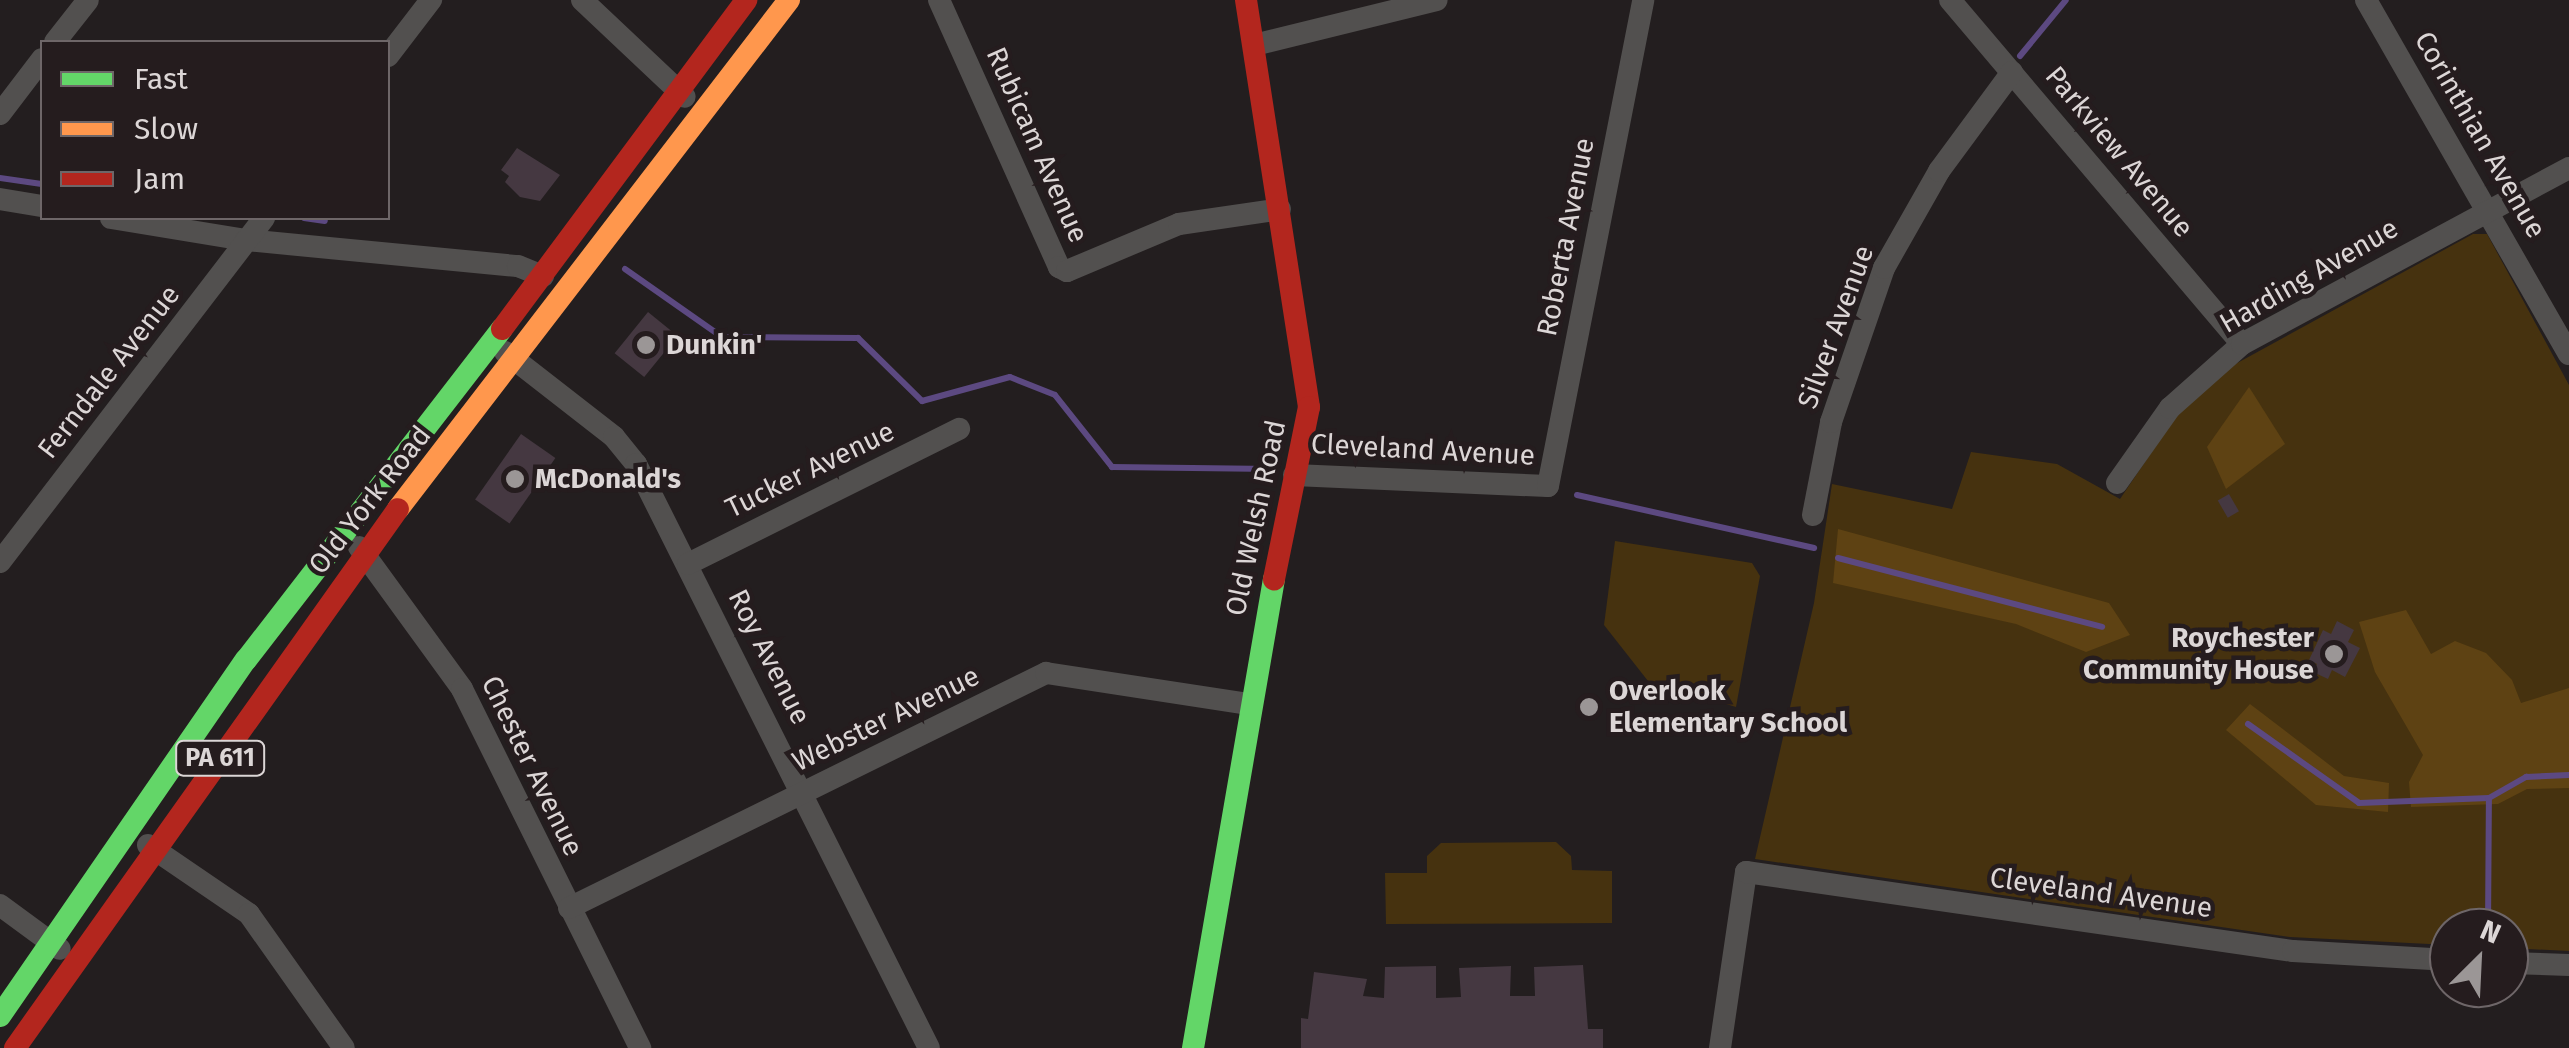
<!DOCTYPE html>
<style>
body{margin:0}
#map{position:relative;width:2569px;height:1048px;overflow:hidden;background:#231e1f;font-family:"Fira Sans",sans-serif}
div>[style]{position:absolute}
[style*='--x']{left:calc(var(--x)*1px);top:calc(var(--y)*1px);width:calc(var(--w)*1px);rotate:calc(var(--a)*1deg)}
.green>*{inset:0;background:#46320f}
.forest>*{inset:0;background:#5e4213}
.stream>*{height:6px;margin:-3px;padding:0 3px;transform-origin:3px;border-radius:3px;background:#5c4981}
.building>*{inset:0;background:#453841;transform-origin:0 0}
.street>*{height:22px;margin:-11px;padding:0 11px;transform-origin:11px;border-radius:11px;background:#52504f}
.fast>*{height:22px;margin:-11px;padding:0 11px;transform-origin:11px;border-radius:11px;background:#63d668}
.slow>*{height:22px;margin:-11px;padding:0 11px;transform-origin:11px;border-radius:11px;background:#ff974d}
.jam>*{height:22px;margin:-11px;padding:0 11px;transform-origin:11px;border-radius:11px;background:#b3261e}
.dots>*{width:28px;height:28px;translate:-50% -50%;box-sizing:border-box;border:5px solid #251c1e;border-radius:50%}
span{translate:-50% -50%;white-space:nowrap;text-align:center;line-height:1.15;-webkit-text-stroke:9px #251c1e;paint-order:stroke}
.shield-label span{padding:2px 8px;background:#251c1e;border:2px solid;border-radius:8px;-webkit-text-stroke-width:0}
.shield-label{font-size:25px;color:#dcd6d6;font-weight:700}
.street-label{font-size:28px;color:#dcd6d6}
.poi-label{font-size:28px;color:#dcd6d6;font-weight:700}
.left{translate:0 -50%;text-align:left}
.right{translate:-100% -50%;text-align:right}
.legend{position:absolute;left:40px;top:40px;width:350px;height:180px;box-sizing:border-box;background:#251c1e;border:2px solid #6e6668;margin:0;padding:12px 18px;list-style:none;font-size:30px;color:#dcd6d6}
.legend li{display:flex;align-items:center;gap:20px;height:50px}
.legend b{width:50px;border:2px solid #6e6668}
.north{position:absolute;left:2429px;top:908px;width:100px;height:100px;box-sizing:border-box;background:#251c1e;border:2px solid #6e6668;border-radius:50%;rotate:24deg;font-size:28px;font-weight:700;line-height:40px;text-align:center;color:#dcd6d6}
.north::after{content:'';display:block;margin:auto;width:35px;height:45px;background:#9b9696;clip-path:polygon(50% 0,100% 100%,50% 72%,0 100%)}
</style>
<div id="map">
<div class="green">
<i style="clip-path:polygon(2473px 234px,2487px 234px,2569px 385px,2569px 951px,2509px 948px,2509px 928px,2449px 928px,2449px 945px,2290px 937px,1755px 859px,1814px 603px,1832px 484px,1952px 509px,1971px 452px,2057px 464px,2120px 499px,2178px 413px,2230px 367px)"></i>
<i style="clip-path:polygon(1615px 541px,1752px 563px,1760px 576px,1736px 707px,1648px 681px,1604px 625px)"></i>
<i style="clip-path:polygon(1556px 842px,1571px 856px,1572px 870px,1612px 871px,1612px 923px,1386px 924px,1385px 873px,1427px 873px,1427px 856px,1441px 843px)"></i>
</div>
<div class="forest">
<i style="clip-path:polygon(2249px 387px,2285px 444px,2226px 489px,2207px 447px)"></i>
<i style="clip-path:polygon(1838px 529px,2109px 603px,2130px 635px,2086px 652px,2016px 624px,1833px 583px)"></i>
<i style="clip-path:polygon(2406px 610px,2431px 654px,2455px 641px,2486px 653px,2512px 680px,2521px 703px,2569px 688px,2569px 788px,2527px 789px,2498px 804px,2411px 807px,2409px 782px,2423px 755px,2375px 672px,2359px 622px)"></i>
<i style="clip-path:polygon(2250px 704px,2344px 776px,2389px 783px,2388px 812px,2316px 805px,2226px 730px)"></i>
</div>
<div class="stream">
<i style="--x:2020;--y:56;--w:72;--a:-50.6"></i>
<i style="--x:0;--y:178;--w:42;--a:8.1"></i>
<i style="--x:304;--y:218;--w:21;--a:8"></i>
<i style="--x:625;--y:269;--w:118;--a:35"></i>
<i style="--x:722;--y:337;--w:136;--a:0.4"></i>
<i style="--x:858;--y:338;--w:90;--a:44.5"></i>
<i style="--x:922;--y:401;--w:91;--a:-15.3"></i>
<i style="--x:1010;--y:377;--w:48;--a:21.8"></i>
<i style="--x:1055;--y:395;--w:92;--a:51.6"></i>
<i style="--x:1112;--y:467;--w:160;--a:0.7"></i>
<i style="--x:1577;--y:495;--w:243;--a:12.6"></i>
<i style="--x:1838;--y:558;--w:273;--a:14.6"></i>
<i style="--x:2248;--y:724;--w:136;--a:35.4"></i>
<i style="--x:2359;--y:803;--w:130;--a:-2.2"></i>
<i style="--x:2489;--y:798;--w:43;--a:-29.6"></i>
<i style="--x:2526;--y:777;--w:43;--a:-2.7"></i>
<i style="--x:2488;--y:928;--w:130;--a:-89.6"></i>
</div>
<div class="building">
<i style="clip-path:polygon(517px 148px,560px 175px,540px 201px,520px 197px,505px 182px,509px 176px,501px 170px)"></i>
<i style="left:648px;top:312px;width:38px;height:53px;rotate:39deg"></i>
<i style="left:521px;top:434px;width:42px;height:80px;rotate:35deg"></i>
<i style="left:2229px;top:494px;width:20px;height:13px;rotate:60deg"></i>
<i style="clip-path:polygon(2337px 621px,2354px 630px,2348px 642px,2360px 648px,2345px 677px,2332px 670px,2328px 679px,2313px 672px,2317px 664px,2309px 660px,2323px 630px,2331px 634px)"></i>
<i style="clip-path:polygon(1583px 965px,1588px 1029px,1603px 1029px,1603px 1048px,1301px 1048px,1301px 1018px,1308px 1019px,1314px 972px,1367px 979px,1363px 996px,1384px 998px,1385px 967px,1436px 966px,1436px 998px,1461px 997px,1459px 968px,1511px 966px,1510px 996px,1535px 996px,1534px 967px)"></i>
</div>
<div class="street">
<i style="--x:582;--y:0;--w:141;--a:43.3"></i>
<i style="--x:939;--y:0;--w:293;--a:65.8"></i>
<i style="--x:1059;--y:267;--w:9;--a:27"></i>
<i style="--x:1067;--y:271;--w:121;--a:-22.8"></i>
<i style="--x:1179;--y:224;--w:102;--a:-8.4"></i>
<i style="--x:1950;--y:0;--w:451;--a:49.7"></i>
<i style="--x:2366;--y:0;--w:408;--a:60.2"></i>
<i style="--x:55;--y:42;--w:53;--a:-51.8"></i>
<i style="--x:1254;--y:45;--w:188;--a:-13.8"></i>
<i style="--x:388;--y:56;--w:71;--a:-52.5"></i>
<i style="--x:0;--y:114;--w:69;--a:-52.6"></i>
<i style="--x:0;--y:199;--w:43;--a:9.5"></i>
<i style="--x:111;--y:218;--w:137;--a:9.3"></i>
<i style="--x:246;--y:240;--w:273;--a:5.5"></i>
<i style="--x:518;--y:266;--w:27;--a:22"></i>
<i style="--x:505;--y:352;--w:138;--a:37.9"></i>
<i style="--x:614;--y:437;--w:35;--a:51"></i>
<i style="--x:636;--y:464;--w:653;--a:63.36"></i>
<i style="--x:1294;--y:475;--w:254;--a:2.5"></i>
<i style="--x:1548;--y:486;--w:495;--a:-78.9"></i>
<i style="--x:2117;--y:483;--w:92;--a:-54.8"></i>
<i style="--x:2170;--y:408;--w:96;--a:-41.6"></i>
<i style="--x:2242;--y:344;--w:371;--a:-28.3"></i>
<i style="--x:1813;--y:515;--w:95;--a:-79"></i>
<i style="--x:1831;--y:422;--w:163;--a:-71"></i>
<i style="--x:1884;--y:268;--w:112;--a:-60.4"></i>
<i style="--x:1939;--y:171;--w:123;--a:-53.6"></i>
<i style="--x:359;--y:547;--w:175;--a:54"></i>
<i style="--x:462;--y:689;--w:401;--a:63.6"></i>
<i style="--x:0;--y:562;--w:434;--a:-52.5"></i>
<i style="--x:688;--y:564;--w:303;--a:-26.5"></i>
<i style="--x:148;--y:845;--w:122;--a:34.3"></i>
<i style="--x:249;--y:914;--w:164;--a:54.7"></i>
<i style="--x:0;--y:905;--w:74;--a:36.3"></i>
<i style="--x:569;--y:908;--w:532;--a:-26.23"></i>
<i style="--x:1046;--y:673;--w:204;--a:8.7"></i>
<i style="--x:2509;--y:963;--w:60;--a:1.9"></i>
<i style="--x:1720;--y:1048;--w:178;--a:-81.6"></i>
<i style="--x:1746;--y:872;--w:553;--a:8.22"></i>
<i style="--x:2293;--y:951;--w:156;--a:3.3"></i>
</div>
<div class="fast">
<i style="--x:0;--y:1016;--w:433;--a:-55.4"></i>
<i style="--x:246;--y:660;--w:418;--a:-52.3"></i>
<i style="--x:1193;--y:1048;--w:476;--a:-80.2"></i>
</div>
<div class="slow">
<i style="--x:398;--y:509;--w:642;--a:-52.47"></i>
</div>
<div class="jam">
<i style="--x:1246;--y:0;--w:412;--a:81.2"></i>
<i style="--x:1309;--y:407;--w:176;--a:101.5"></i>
<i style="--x:502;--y:329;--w:410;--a:-53.4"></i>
<i style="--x:15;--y:1048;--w:661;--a:-54.6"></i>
</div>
<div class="dots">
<i style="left:646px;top:345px;background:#9b9696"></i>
<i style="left:515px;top:479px;background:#9b9696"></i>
<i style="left:2334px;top:654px;background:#9b9696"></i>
<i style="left:1589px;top:707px;background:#9b9696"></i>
</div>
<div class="shield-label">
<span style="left:220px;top:758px">PA 611</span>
</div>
<div class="street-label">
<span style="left:2480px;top:135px;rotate:60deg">Corinthian Avenue</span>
<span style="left:1037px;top:145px;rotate:66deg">Rubicam Avenue</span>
<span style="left:2119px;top:152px;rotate:50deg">Parkview Avenue</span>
<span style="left:1566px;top:237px;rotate:-79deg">Roberta Avenue</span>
<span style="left:2309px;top:276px;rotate:-30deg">Harding Avenue</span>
<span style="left:1836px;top:327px;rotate:-70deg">Silver Avenue</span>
<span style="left:109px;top:372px;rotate:-52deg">Ferndale Avenue</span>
<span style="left:1423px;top:450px;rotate:3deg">Cleveland Avenue</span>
<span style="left:810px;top:470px;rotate:-26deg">Tucker Avenue</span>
<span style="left:370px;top:500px;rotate:-52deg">Old York Road</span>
<span style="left:1256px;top:518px;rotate:-78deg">Old Welsh Road</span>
<span style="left:769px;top:657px;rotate:63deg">Roy Avenue</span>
<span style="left:886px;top:719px;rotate:-26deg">Webster Avenue</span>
<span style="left:532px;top:766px;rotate:64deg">Chester Avenue</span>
<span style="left:2101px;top:893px;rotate:8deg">Cleveland Avenue</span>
</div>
<div class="poi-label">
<span class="left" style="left:666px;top:345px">Dunkin'</span>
<span class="left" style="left:535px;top:479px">McDonald's</span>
<span class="right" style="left:2314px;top:654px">Roychester<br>Community House</span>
<span class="left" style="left:1609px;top:707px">Overlook<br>Elementary School</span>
</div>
<ul class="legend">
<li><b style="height:12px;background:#63d668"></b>Fast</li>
<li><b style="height:12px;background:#ff974d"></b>Slow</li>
<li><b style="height:12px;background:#b3261e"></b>Jam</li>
</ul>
<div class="north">N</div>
</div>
